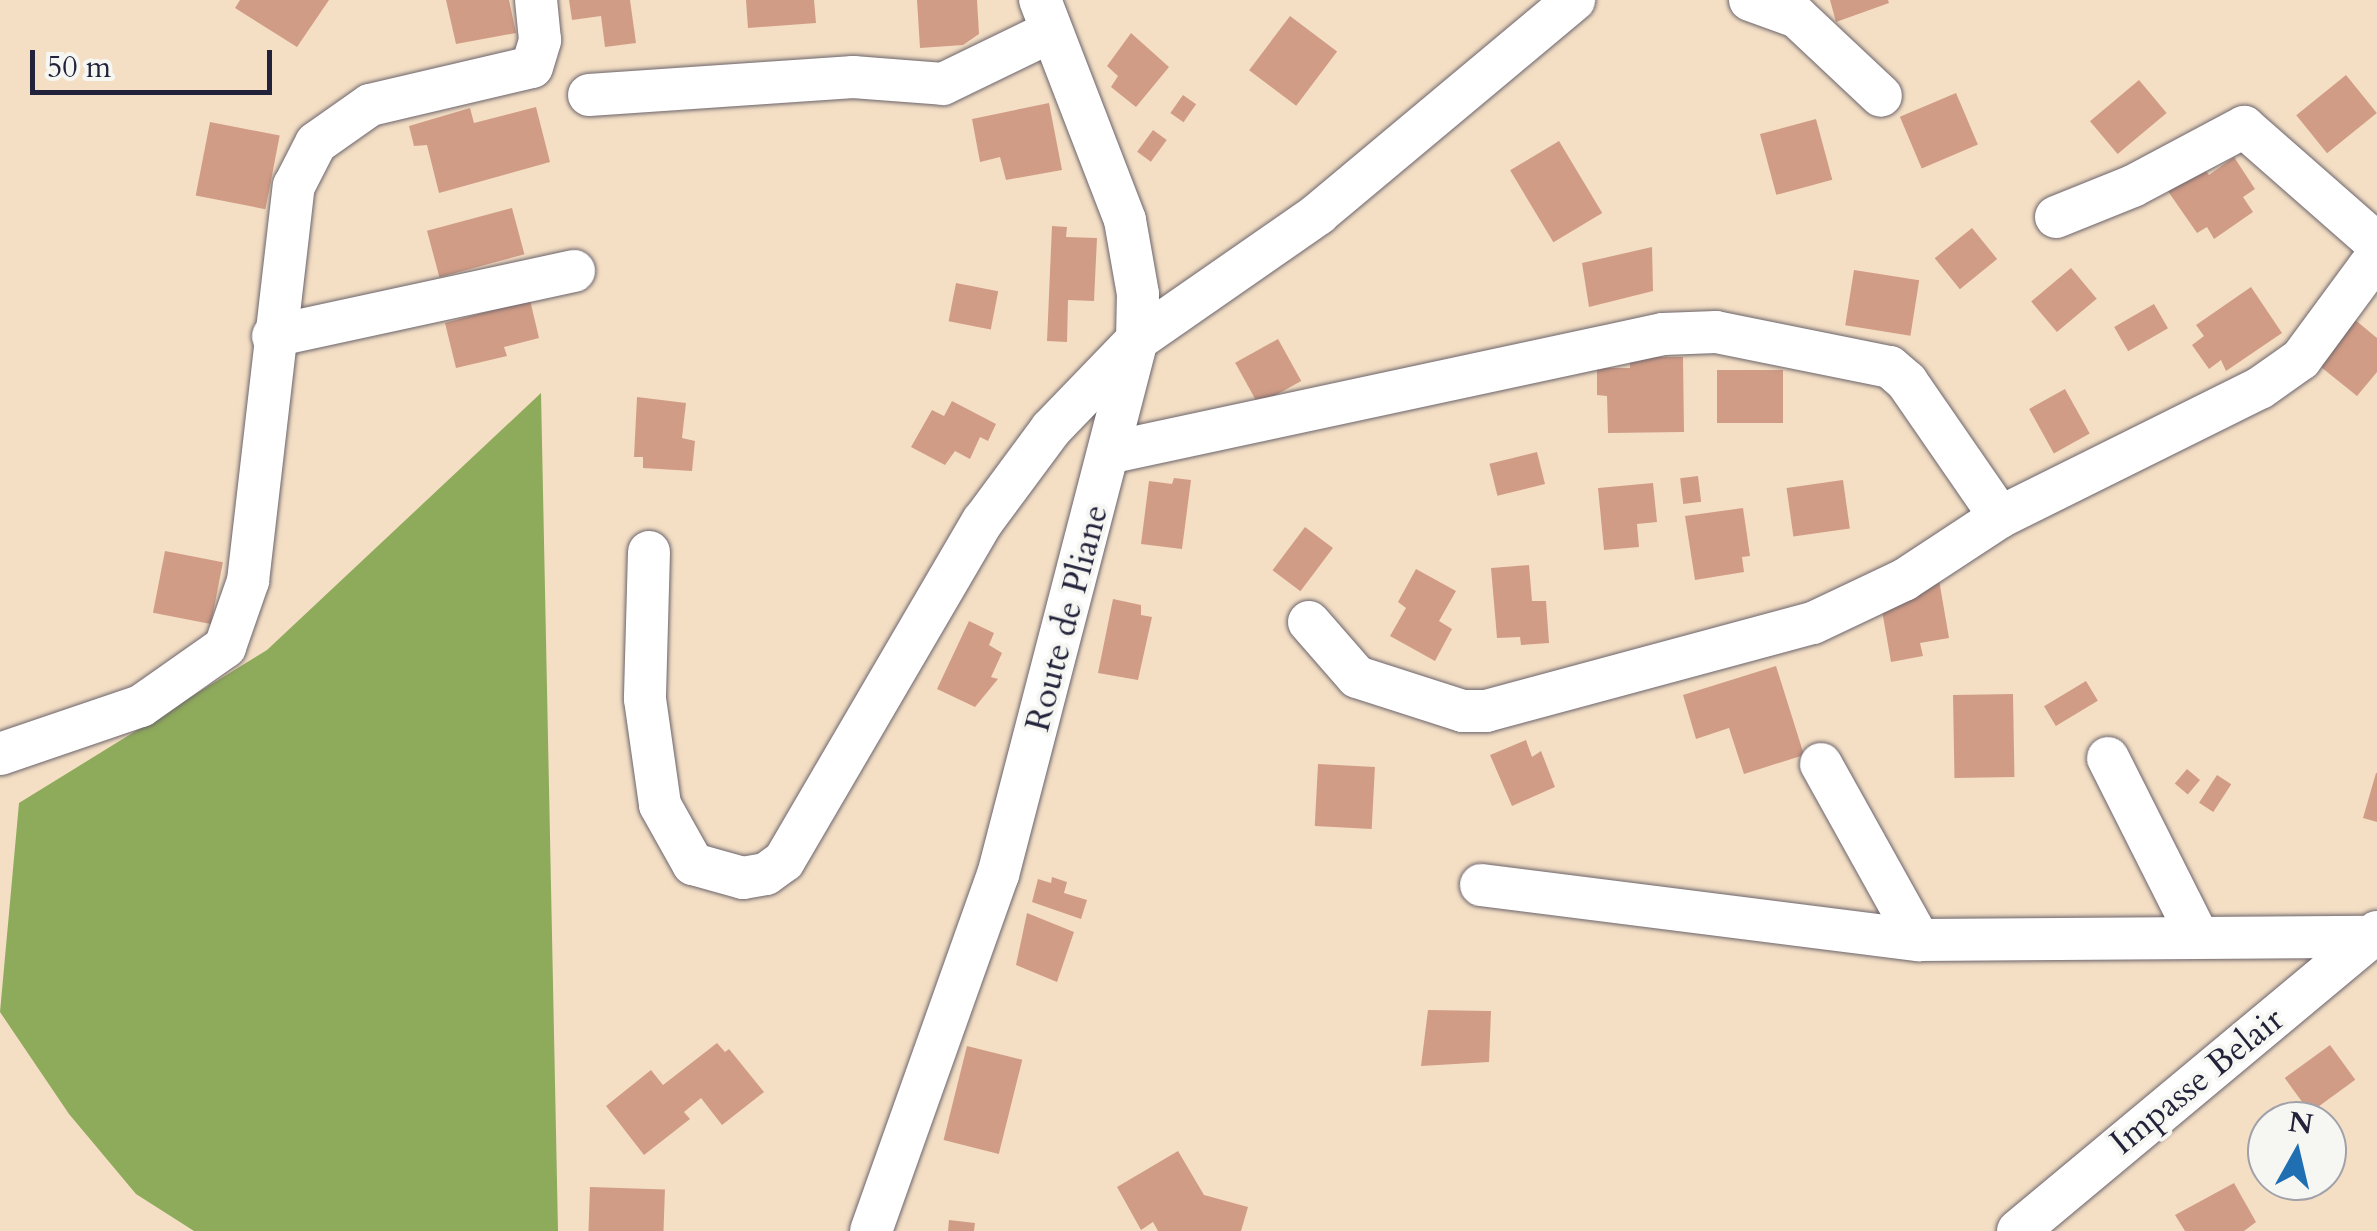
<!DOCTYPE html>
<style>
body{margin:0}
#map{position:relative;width:2377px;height:1231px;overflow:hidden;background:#f4dfc5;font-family:Cardo,serif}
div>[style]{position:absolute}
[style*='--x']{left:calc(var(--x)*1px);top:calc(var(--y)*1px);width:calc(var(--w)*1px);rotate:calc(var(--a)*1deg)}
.forest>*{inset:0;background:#8eaa5b}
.building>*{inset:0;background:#d19c86;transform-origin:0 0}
.roads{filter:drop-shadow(0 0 2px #6c646b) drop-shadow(0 0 2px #6c646b)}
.minor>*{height:42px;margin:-21px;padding:0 21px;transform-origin:21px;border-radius:21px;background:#fff}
span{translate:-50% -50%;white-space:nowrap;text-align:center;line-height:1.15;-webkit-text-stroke:8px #f6f6f2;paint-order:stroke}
.street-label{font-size:35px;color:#22223b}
.north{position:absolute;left:2247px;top:1101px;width:100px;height:100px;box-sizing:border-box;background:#f6f6f2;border:2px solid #a1a1a9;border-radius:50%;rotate:8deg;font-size:28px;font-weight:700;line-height:40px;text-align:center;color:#22223b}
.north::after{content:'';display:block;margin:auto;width:35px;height:45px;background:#1f6fb2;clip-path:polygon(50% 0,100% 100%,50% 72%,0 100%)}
.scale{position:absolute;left:30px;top:50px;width:242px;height:45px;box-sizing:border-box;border:5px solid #22223b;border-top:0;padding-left:12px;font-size:30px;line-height:35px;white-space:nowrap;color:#22223b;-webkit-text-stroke:8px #f6f6f2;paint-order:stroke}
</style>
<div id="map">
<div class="forest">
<i style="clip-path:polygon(541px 393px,558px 1231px,194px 1231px,136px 1194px,69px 1114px,0 1012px,19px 803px,267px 650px)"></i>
</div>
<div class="building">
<i style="clip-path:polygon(240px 0,329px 0,297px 47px,235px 8px)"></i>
<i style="clip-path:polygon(446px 0,509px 0,516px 33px,456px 44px)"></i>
<i style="clip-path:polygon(569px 0,630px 0,636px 43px,605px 47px,601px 16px,572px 20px)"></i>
<i style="clip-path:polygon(746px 0,814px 0,816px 23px,748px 28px)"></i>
<i style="clip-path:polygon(917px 0,977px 0,979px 34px,963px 45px,920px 48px)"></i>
<i style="clip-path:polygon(1830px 0,1888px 0,1889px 3px,1836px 22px)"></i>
<i style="left:1290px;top:16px;width:59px;height:68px;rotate:37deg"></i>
<i style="clip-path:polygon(1131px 33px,1169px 67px,1136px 107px,1111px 87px,1118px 76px,1107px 66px)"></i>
<i style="left:2346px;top:75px;width:49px;height:64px;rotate:51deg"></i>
<i style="left:2139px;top:80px;width:43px;height:64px;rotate:50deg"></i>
<i style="left:1956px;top:93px;width:56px;height:61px;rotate:67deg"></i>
<i style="left:1183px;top:95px;width:16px;height:22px;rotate:35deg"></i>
<i style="clip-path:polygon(1049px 103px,1062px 170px,1006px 180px,1000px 157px,980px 162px,972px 119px)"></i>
<i style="clip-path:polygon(536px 107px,550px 162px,439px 193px,427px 145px,414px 146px,409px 126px,470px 108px,474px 123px)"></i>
<i style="left:1816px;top:119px;width:63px;height:58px;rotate:75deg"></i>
<i style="left:210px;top:122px;width:71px;height:75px;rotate:11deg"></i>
<i style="left:1153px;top:130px;width:17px;height:27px;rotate:36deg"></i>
<i style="left:1559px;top:141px;width:84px;height:57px;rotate:59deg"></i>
<i style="clip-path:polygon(2234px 157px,2255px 189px,2243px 197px,2253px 212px,2214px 239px,2207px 227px,2197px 233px,2165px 187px,2200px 163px,2209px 175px)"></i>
<i style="left:512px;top:208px;width:48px;height:88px;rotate:75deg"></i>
<i style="clip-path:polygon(1052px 226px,1067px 227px,1066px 237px,1097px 238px,1094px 301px,1068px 300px,1067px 342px,1047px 341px)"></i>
<i style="left:1972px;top:228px;width:40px;height:48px;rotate:51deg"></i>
<i style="clip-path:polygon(1652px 247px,1653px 291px,1589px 307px,1582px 263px)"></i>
<i style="left:2071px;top:268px;width:40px;height:52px;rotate:50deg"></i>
<i style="left:1854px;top:270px;width:66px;height:56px;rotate:9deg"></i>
<i style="left:956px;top:283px;width:43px;height:39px;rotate:11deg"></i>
<i style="clip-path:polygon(2251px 287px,2282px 333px,2226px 371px,2221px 360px,2209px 369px,2192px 345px,2204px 336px,2196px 325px)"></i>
<i style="clip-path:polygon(530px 300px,539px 338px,504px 347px,507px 356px,456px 368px,445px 323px)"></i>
<i style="left:2154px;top:304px;width:28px;height:46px;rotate:60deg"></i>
<i style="clip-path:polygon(2348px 314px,2377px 338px,2377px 372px,2357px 396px,2311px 359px)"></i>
<i style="left:1278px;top:339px;width:48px;height:49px;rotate:61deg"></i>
<i style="clip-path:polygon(1630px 357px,1683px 357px,1684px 432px,1608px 433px,1607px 396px,1597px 395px,1597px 368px,1630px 368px)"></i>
<i style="left:1783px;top:370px;width:53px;height:66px;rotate:90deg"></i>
<i style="left:2065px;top:389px;width:51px;height:41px;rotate:61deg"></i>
<i style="clip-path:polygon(637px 397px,686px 403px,682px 438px,695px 441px,692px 471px,643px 468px,643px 457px,634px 457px)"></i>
<i style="clip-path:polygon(952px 401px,996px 424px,988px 441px,980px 437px,970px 459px,955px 451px,945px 465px,911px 447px,932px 410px,944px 416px)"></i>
<i style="left:1537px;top:452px;width:33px;height:49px;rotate:76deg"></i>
<i style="left:1698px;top:476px;width:26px;height:18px;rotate:83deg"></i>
<i style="clip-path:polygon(1174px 478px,1191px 480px,1182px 549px,1141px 544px,1149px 481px,1172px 484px)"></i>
<i style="left:1843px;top:480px;width:49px;height:57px;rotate:82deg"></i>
<i style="clip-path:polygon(1653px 483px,1657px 522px,1637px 524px,1639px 547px,1604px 550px,1598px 488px)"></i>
<i style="clip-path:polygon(1743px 508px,1750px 556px,1742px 557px,1744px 572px,1695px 580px,1685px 516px)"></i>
<i style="left:1305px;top:527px;width:35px;height:54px;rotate:37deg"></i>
<i style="left:165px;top:551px;width:59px;height:63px;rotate:11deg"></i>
<i style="clip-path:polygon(1529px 565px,1532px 601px,1546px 601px,1549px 643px,1521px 645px,1520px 637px,1497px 638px,1491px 568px)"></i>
<i style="clip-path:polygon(1416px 569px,1456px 591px,1439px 621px,1452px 629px,1435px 661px,1390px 636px,1406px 608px,1398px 602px)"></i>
<i style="clip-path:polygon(1939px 580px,1949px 638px,1920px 643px,1923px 656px,1891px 662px,1880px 599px)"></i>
<i style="clip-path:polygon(1113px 599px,1141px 605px,1141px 615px,1152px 617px,1138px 680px,1098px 673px)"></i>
<i style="clip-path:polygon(969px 621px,994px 633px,989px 645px,1002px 653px,991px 677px,998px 679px,975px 707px,937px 689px)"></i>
<i style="clip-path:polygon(1776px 666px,1804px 755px,1744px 774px,1729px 728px,1696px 739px,1683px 695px)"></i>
<i style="left:2086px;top:681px;width:23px;height:49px;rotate:59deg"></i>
<i style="left:2013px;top:694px;width:83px;height:60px;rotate:89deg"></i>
<i style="clip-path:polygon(1526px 740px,1532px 757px,1541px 751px,1555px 787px,1512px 806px,1490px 755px)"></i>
<i style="left:1318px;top:764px;width:57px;height:62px;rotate:3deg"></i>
<i style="left:2187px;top:769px;width:17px;height:19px;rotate:40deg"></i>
<i style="clip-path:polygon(2376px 773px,2377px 773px,2377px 822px,2363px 818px)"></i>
<i style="left:2217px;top:775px;width:17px;height:33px;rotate:33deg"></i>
<i style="clip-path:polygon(1052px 877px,1067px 882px,1064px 893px,1087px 900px,1081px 919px,1032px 902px,1038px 879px,1051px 883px)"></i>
<i style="clip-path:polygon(1027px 913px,1074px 932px,1057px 982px,1016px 965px)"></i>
<i style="clip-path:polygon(1428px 1010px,1491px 1011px,1489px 1062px,1421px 1066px)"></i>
<i style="clip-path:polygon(717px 1043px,725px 1052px,729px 1049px,764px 1092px,722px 1125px,701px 1098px,684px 1112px,690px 1119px,644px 1155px,606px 1106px,651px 1070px,663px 1085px)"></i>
<i style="left:2330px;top:1045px;width:43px;height:56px;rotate:54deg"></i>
<i style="left:967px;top:1046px;width:57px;height:97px;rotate:14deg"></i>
<i style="clip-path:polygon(1178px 1151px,1204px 1195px,1248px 1207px,1241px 1231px,1158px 1231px,1153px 1222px,1141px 1230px,1117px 1187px)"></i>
<i style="clip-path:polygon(2234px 1183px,2256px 1222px,2244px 1231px,2185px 1231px,2175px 1215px)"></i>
<i style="left:590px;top:1187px;width:75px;height:44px;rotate:2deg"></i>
<i style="clip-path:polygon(949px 1220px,975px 1223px,974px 1231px,948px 1231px)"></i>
</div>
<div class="roads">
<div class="minor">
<i style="--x:1750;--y:0;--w:50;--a:19.9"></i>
<i style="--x:1797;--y:17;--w:115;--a:43.2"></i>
<i style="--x:589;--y:95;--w:265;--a:-3.9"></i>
<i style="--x:853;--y:77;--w:90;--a:4.4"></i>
<i style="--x:943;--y:84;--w:119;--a:-25.9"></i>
<i style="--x:2056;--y:217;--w:83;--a:-21.9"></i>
<i style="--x:2133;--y:186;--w:126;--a:-28"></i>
<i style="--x:2244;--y:127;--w:177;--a:41.3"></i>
<i style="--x:273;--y:336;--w:308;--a:-12.2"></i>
<i style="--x:1113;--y:452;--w:563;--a:-12.11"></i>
<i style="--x:1663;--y:334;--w:53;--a:-2.2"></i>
<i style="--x:1716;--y:332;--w:177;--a:11.4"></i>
<i style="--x:1890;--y:367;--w:23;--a:41"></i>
<i style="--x:1907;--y:382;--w:164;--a:55.4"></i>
<i style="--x:649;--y:552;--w:147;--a:91.6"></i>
<i style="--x:645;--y:699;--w:107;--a:81.9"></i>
<i style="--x:660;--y:805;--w:68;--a:60.8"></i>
<i style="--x:693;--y:864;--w:52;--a:15.6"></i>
<i style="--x:743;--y:878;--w:23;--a:-10"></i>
<i style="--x:766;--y:874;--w:22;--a:-36"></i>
<i style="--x:784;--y:861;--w:394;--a:-59.7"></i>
<i style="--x:983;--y:521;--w:114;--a:-53.5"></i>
<i style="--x:1051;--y:429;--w:124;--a:-46"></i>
<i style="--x:1137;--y:340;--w:221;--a:-34.8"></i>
<i style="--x:1318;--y:214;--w:334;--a:-39.9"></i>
<i style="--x:1309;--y:622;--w:73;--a:48.9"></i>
<i style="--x:1357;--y:677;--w:111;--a:17.8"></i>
<i style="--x:1463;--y:711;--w:23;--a:0"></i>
<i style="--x:1486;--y:711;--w:339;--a:-15.1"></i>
<i style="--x:1813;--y:623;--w:101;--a:-25.3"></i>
<i style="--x:1904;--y:580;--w:115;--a:-33.3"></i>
<i style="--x:2000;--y:517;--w:290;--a:-26.4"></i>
<i style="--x:2260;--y:388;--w:50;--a:-35.3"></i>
<i style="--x:2301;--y:359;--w:128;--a:-53.6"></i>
<i style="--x:0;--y:754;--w:149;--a:-18.8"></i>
<i style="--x:141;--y:706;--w:103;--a:-35.1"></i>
<i style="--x:225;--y:647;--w:70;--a:-70.8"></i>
<i style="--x:248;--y:581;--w:398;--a:-83.4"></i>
<i style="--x:294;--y:186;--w:48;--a:-62.9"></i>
<i style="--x:316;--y:143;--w:66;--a:-35.1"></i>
<i style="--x:370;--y:105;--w:166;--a:-13.2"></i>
<i style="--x:532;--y:67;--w:28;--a:-73"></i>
<i style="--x:540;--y:40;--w:40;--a:-95.7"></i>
<i style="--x:2108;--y:758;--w:200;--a:63.3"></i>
<i style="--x:1821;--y:764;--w:201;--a:60.9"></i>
<i style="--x:1481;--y:885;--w:441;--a:7.2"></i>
<i style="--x:1919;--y:940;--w:454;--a:-0.4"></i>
<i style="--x:871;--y:1231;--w:378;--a:-70.4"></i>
<i style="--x:998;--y:875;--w:553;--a:-75.44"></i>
<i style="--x:1137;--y:340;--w:46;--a:-88.8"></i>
<i style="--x:1138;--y:294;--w:75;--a:-100"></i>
<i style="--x:1125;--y:220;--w:236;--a:-111.1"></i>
<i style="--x:2018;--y:1231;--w:467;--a:-39.8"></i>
</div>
</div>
<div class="street-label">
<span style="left:1067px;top:618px;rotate:-75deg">Route de Pliane</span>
<span style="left:2197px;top:1081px;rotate:-39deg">Impasse Belair</span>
</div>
<div class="north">N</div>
<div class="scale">50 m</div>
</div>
